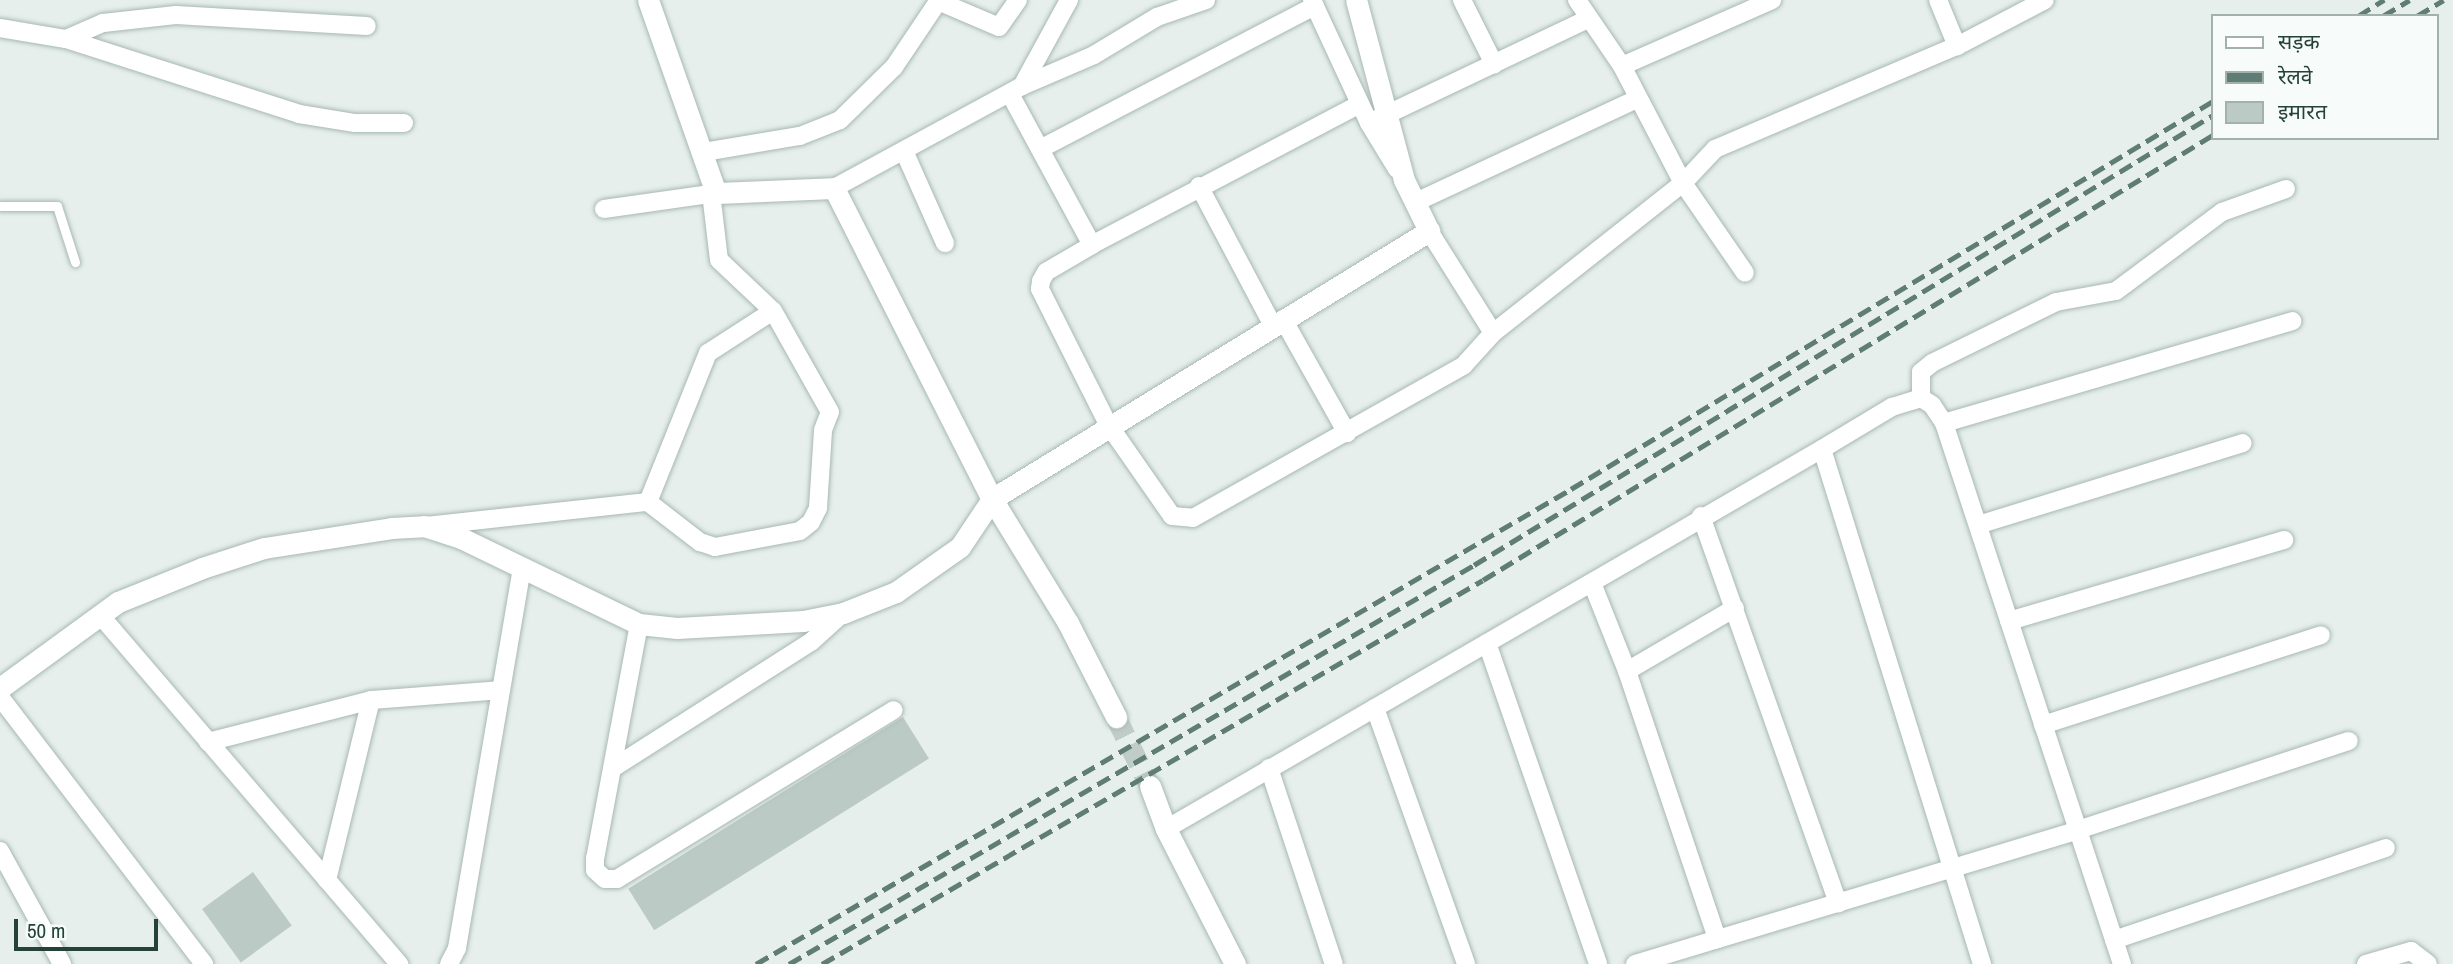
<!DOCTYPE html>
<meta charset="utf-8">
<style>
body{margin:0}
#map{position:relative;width:2453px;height:964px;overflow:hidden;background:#e6efeb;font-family:"Archivo Narrow","Noto Sans Devanagari",sans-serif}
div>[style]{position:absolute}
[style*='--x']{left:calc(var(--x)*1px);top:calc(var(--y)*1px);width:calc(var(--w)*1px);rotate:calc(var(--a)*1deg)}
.building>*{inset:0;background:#bbcac4;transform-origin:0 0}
.tertiary-tunnel>*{height:21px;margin-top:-10.5px;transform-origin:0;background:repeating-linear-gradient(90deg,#bfccc8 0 21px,transparent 0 31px)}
.roads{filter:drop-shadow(0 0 2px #a8b8b2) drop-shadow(0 0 2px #a8b8b2)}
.service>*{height:9px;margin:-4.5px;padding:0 4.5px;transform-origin:4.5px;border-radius:4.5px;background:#fff}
.minor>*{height:18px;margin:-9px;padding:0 9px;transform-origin:9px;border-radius:9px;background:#fff}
.tertiary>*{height:21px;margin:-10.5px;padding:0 10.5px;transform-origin:10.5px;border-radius:10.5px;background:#fff}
.rail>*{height:5px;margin-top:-2.5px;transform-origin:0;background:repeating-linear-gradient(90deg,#5f7d75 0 14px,transparent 0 21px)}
span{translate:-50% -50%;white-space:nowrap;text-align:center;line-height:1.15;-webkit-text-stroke:5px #f7fbf9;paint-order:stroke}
.legend{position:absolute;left:2211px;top:14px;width:228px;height:126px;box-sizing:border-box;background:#f7fbf9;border:2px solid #a3b1ad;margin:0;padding:9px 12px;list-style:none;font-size:21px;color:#24423a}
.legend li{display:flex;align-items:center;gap:14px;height:35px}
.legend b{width:35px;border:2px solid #a3b1ad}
.scale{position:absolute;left:14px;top:919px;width:144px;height:32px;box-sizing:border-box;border:4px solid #24423a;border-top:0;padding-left:9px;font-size:21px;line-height:24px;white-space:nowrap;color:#24423a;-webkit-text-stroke:5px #f7fbf9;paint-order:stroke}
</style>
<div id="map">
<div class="building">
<i style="left:903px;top:717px;width:49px;height:324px;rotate:58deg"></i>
<i style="left:253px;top:872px;width:66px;height:63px;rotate:54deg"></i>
</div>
<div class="tertiary-tunnel">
<i style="--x:1116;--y:717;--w:77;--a:63.8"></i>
</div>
<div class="roads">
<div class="service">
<i style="--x:0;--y:206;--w:57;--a:0"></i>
<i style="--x:57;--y:206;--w:59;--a:72.2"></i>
</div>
<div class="minor">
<i style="--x:1312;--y:0;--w:136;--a:65.1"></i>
<i style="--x:1369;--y:123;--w:54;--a:58.7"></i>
<i style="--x:1462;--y:0;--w:72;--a:63.4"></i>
<i style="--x:1577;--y:0;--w:80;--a:55.7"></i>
<i style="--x:1622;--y:66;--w:132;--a:62.5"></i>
<i style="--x:1683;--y:183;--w:109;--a:55.4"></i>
<i style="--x:1938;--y:0;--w:50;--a:67.6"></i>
<i style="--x:938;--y:1;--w:66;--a:23.1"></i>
<i style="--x:999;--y:27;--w:33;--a:-55"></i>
<i style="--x:0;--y:28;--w:67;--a:9.5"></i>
<i style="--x:66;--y:39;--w:245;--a:17.8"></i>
<i style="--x:299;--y:114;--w:57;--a:9.1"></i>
<i style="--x:355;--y:123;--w:49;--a:0"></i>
<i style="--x:66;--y:39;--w:40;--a:-23.4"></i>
<i style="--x:103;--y:23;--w:73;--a:-6.3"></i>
<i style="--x:176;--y:15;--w:191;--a:3.3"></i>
<i style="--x:1622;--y:66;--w:164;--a:-23.7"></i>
<i style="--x:1022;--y:86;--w:98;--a:-61.3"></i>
<i style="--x:1010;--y:94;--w:172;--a:61.5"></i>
<i style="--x:1360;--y:104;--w:303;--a:152.3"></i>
<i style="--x:1092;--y:245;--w:53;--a:149.6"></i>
<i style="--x:1046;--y:272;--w:10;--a:119"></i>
<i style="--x:1041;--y:281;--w:8;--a:97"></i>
<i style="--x:1040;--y:289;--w:151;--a:63.3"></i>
<i style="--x:1108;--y:424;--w:112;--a:55.2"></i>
<i style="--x:1172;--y:516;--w:21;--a:5"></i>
<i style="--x:1193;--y:518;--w:311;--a:-29.4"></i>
<i style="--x:1464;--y:365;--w:43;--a:-47.8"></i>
<i style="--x:1493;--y:333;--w:242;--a:-38.3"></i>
<i style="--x:1683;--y:183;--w:47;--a:-46.7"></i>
<i style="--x:1715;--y:149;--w:263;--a:-23.1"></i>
<i style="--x:1957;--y:46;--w:99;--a:-27.6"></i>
<i style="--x:1369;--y:123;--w:242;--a:-25.4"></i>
<i style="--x:1040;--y:149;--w:310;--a:-27.5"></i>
<i style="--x:904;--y:151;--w:101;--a:66"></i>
<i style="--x:704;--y:152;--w:97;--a:-9.5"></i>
<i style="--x:800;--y:136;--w:43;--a:-21.8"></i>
<i style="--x:840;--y:120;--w:76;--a:-44.5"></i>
<i style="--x:894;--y:67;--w:81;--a:-56.1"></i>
<i style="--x:1199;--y:186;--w:156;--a:62.1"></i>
<i style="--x:834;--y:188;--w:214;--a:-28.5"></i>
<i style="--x:1022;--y:86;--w:78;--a:-23.3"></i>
<i style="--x:1094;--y:55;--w:74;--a:-31.1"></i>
<i style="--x:1157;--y:17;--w:52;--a:-19.1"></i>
<i style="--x:1416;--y:202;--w:244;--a:-25"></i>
<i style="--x:604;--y:209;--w:113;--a:-8.1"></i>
<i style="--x:1429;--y:231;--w:120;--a:57.9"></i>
<i style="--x:1283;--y:319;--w:131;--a:60.7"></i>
<i style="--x:1921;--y:398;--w:26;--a:-90"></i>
<i style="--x:1921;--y:372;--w:14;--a:-39"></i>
<i style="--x:1932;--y:363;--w:138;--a:-26.2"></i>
<i style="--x:2056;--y:302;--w:61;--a:-10.4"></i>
<i style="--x:2116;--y:291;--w:132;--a:-36.7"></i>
<i style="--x:2222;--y:212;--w:68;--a:-19.8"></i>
<i style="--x:1944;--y:423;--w:363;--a:-16.3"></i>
<i style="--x:648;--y:502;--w:161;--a:-68.1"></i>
<i style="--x:708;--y:353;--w:77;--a:-32.9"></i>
<i style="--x:1701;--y:516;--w:411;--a:70.5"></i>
<i style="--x:1978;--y:525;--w:277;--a:-17.2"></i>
<i style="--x:426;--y:526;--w:223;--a:-6.2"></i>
<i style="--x:648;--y:502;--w:66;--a:37.6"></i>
<i style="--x:700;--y:542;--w:16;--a:18"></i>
<i style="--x:715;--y:547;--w:86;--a:-10.7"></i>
<i style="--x:800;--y:531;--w:14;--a:-39"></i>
<i style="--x:811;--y:522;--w:16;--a:-63"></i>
<i style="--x:818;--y:508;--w:78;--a:-86.3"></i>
<i style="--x:823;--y:430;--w:19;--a:-69"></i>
<i style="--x:830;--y:412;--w:116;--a:-119.4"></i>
<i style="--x:773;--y:311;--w:74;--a:-136.6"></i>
<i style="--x:719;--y:260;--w:67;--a:-96.8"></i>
<i style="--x:1592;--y:583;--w:95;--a:68.3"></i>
<i style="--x:1627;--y:671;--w:283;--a:71.4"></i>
<i style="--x:100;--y:615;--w:460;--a:49.4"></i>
<i style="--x:2009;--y:621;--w:287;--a:-16.4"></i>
<i style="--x:639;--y:624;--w:238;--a:100.6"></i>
<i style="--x:595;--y:858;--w:12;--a:90"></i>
<i style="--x:595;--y:870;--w:13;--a:42"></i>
<i style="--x:605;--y:879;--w:12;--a:0"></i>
<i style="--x:617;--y:879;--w:324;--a:-31.4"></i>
<i style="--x:1487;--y:643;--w:340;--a:70.9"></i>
<i style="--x:1627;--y:671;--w:125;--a:-30.3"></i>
<i style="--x:0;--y:697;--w:336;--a:52.6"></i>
<i style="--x:1375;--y:708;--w:272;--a:70.4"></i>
<i style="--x:2043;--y:725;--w:292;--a:-17.9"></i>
<i style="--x:208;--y:742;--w:168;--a:-14.4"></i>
<i style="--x:371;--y:700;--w:129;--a:-4.4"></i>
<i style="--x:613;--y:768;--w:236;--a:-32.5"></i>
<i style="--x:812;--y:641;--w:42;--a:-42.1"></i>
<i style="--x:1269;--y:768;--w:206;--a:71.7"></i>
<i style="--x:1166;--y:829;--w:758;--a:-30.08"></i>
<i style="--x:0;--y:851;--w:129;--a:61.2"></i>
<i style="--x:327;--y:880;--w:185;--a:-76.3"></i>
<i style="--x:2114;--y:940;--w:287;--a:-18.7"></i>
<i style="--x:449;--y:964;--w:18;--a:-63"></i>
<i style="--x:457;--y:948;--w:387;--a:-80.3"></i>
<i style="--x:1635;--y:964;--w:463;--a:-16.8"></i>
<i style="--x:2078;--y:830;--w:285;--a:-18.2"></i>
<i style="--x:1982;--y:964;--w:539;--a:-107.26"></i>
<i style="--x:1822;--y:449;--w:82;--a:-31"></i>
<i style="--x:1892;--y:407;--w:30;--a:-17"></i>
<i style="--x:1921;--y:398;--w:13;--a:32"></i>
<i style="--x:1932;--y:405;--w:22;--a:56"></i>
<i style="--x:1944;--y:423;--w:570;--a:71.79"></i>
<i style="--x:2366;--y:964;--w:47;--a:-16.1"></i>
<i style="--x:2411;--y:951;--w:21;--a:37"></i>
</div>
<div class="tertiary">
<i style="--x:648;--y:0;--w:205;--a:70.6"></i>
<i style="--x:716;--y:193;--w:118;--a:-2.4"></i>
<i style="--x:834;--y:188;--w:349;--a:63.1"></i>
<i style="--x:992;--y:499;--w:145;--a:58.5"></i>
<i style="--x:1068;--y:623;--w:106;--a:62.9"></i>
<i style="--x:0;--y:688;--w:146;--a:-36.1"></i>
<i style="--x:118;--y:602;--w:91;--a:-22"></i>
<i style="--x:202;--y:568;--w:65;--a:-17.9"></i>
<i style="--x:264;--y:548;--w:129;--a:-8.9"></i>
<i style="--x:391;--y:528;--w:33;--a:-3"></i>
<i style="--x:424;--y:526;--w:39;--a:18"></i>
<i style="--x:461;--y:538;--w:198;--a:25.8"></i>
<i style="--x:639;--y:624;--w:38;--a:6"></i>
<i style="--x:677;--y:628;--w:126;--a:-3.2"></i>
<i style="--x:803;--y:621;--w:41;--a:-11.3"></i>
<i style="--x:843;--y:613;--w:57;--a:-21.6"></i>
<i style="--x:896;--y:592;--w:78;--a:-35.1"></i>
<i style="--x:960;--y:547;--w:58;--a:-56.3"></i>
<i style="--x:992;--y:499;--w:513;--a:-31.52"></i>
<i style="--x:1429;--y:231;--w:57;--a:-116.1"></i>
<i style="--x:1404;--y:180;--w:186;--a:-104.9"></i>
<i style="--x:1150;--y:786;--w:46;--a:69.6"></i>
<i style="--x:1166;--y:829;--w:152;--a:62.9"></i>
</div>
</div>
<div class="rail">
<i style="--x:2358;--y:16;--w:31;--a:-32"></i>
<i style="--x:2383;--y:16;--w:31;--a:-31"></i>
<i style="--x:2417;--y:16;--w:31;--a:-31"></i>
<i style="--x:756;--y:964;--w:943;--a:-30.23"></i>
<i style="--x:1571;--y:489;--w:750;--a:-31.15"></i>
<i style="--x:789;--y:964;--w:793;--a:-30.22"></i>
<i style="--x:1474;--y:565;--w:865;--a:-31.34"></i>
<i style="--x:822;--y:964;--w:764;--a:-30.15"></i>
<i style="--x:1483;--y:580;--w:855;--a:-31.37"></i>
</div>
<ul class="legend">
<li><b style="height:9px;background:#fff"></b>सड़क</li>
<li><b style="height:9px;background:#5f7d75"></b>रेलवे</li>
<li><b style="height:19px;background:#bbcac4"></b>इमारत</li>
</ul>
<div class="scale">50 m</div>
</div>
